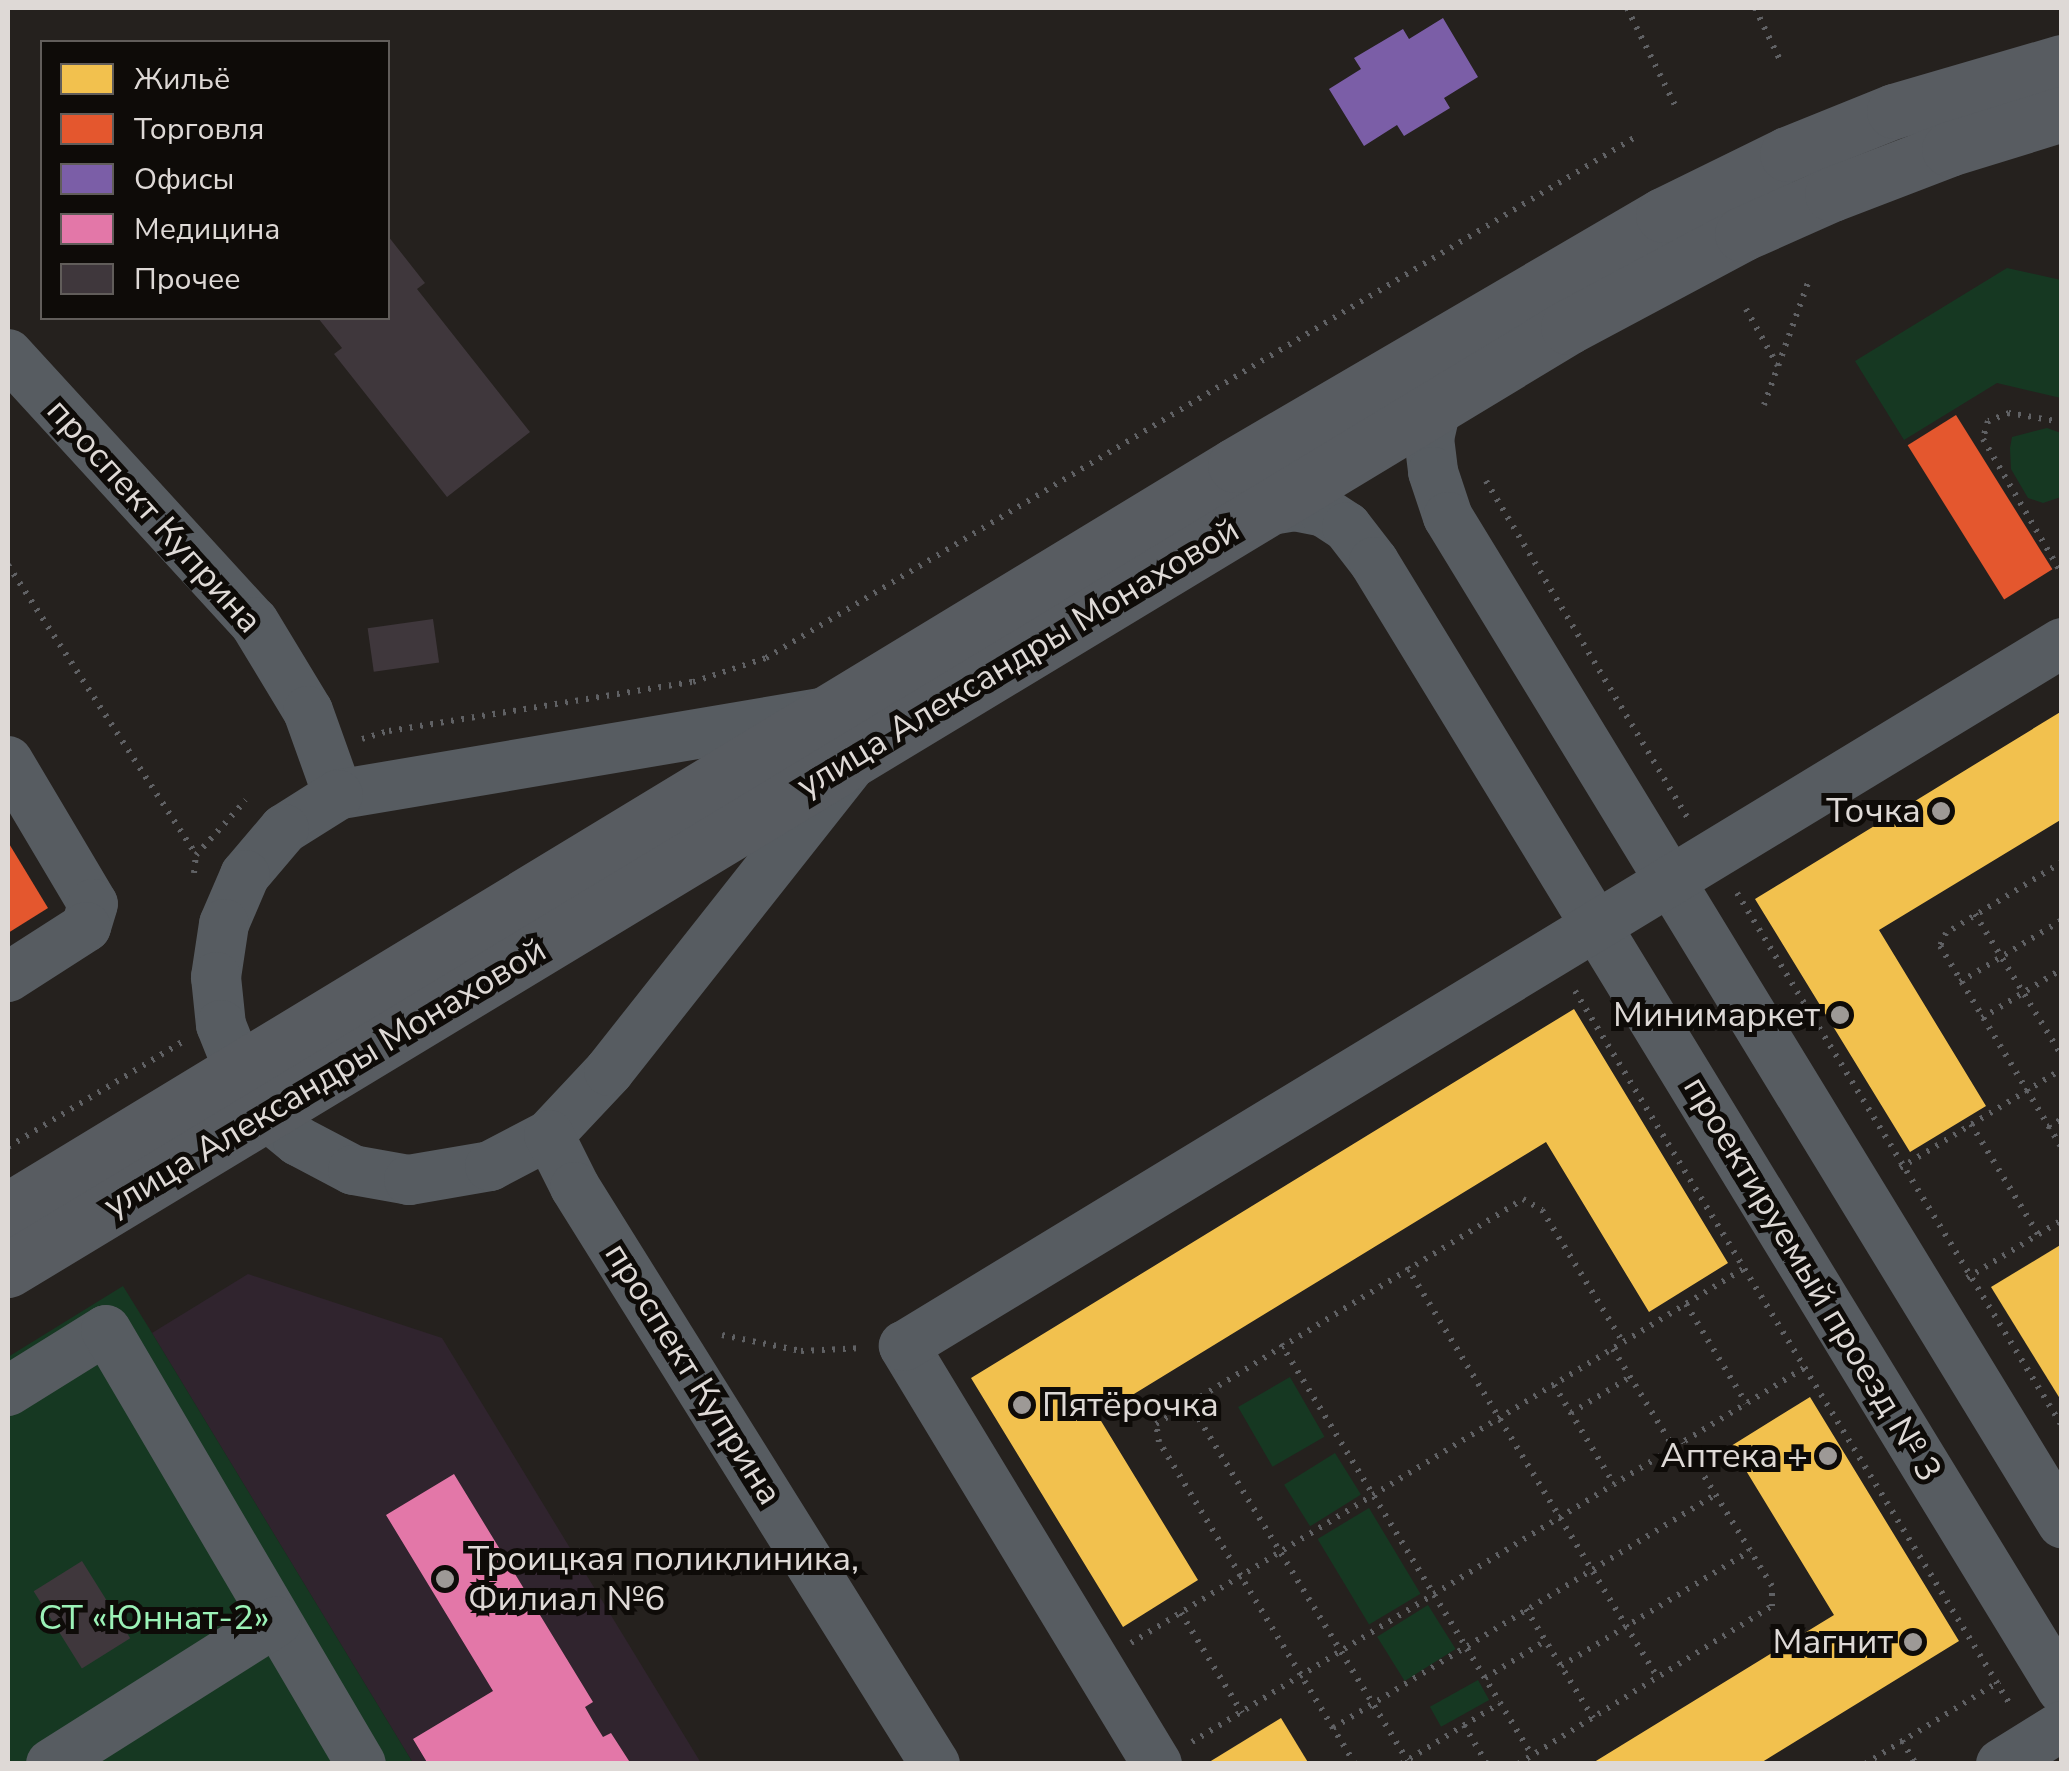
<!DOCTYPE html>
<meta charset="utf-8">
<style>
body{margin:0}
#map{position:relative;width:2069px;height:1771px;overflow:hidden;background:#25211e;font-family:"Nunito Sans",sans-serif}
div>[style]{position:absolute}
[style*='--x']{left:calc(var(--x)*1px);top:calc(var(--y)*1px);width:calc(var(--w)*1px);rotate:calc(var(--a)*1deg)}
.medical>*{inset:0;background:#30242e}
.green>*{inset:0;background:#163822;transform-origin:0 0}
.homes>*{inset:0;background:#f2c14e}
.shops>*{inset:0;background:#e4572e;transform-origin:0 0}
.offices>*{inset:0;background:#7b5ea7}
.health>*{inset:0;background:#e377a8}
.building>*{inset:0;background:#3f373c;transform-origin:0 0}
.path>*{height:6px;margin-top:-3px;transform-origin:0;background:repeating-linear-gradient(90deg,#606164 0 2.5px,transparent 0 10.5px)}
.minor>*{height:50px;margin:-25px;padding:0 25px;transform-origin:25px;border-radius:25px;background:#575c61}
.major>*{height:55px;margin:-27.5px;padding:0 27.5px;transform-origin:27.5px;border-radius:27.5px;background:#585c61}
.dots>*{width:28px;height:28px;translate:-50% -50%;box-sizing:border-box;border:5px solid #0e0b08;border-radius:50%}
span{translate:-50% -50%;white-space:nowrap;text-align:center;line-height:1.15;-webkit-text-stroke:10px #0e0b08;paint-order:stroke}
.street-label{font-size:35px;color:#ded9d6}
.poi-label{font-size:35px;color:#ded9d6}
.right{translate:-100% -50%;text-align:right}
.left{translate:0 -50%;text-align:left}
.park-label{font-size:35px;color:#9bf2b7}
.frame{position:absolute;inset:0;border:10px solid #ded9d6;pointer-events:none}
.legend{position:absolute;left:40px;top:40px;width:350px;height:280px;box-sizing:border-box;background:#0e0b08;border:2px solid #615d5a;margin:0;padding:12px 18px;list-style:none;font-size:30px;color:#ded9d6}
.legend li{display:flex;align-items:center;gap:20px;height:50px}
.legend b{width:50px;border:2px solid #615d5a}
</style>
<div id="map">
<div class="medical">
<i style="clip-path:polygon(248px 1274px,442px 1338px,701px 1763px,413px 1763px,152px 1333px)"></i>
</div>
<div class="green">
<i style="clip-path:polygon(2007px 268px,2061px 280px,2061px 398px,1997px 383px,1904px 440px,1855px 361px)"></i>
<i style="clip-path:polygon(2047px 428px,2061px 433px,2061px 497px,2043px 503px,2028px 498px,2011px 469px,2010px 448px,2012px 437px)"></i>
<i style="clip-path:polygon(123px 1286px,152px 1333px,413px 1763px,8px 1764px,8px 1357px)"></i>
<i style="left:1290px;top:1377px;width:69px;height:60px;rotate:60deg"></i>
<i style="left:1335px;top:1453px;width:49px;height:60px;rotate:58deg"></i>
<i style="left:1369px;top:1508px;width:100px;height:60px;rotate:59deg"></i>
<i style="left:1428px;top:1605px;width:52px;height:60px;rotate:58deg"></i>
<i style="left:1478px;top:1680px;width:23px;height:55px;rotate:61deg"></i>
</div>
<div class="homes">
<i style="clip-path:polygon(2062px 711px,2062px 819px,1879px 930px,1986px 1106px,1910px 1152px,1755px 899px)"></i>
<i style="clip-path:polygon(1574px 1009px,1728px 1263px,1649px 1312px,1546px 1142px,1098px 1416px,1198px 1580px,1123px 1627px,971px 1378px)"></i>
<i style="clip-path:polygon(2062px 1244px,2062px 1402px,1991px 1287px)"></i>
<i style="clip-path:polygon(1810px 1397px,1959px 1641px,1759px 1764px,1591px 1764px,1834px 1615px,1731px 1446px)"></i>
<i style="clip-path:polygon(1281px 1718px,1309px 1764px,1206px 1764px)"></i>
</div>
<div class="shops">
<i style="left:1956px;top:415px;width:182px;height:57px;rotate:58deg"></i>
<i style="clip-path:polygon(8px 842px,48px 908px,8px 933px)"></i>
</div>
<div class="offices">
<i style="clip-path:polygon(1443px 18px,1478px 77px,1444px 98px,1450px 108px,1404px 136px,1397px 125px,1364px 146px,1329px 89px,1361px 69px,1354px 58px,1403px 29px,1409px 39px)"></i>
</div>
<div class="health">
<i style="clip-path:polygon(454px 1474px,593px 1702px,585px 1707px,593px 1721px,603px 1737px,611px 1733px,631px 1764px,428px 1764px,413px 1739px,493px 1691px,386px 1515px)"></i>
</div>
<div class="building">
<i style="clip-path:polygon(388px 236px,425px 283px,417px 289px,530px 432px,447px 497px,334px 354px,342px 348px,318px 318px,388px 318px)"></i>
<i style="left:433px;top:619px;width:44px;height:66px;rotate:82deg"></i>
<i style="left:82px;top:1561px;width:91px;height:57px;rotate:58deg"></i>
</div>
<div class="path">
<i style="--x:1627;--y:8;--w:115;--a:63.7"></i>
<i style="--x:1755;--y:8;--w:62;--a:64.3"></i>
<i style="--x:1746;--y:309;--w:65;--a:60.7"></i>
<i style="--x:1764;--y:405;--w:133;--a:-70.2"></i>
<i style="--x:2062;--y:422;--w:54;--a:-170.4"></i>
<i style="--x:2009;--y:413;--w:22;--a:159"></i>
<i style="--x:1988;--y:421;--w:19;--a:106"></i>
<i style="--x:1983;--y:439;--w:156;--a:59.7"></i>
<i style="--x:1486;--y:481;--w:392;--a:59.1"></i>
<i style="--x:8;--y:565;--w:346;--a:57"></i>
<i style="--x:362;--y:739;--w:28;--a:-17"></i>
<i style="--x:389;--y:731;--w:308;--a:-9.2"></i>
<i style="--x:693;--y:682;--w:77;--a:-18.2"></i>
<i style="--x:766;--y:658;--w:1015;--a:-30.93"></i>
<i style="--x:2062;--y:862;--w:136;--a:148.5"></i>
<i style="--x:1946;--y:933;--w:14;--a:115"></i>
<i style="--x:1940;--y:946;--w:236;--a:58.9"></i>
<i style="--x:194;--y:873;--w:18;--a:-84"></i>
<i style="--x:196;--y:855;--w:74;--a:-47.7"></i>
<i style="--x:1737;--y:893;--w:624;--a:58.63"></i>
<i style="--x:1975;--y:914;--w:167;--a:58.5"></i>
<i style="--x:1960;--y:982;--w:119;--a:-31.3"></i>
<i style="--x:1575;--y:991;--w:837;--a:58.63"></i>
<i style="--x:1982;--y:1018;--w:94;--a:-31.5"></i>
<i style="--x:1971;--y:1124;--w:129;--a:58.7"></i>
<i style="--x:2048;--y:1127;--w:16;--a:-30"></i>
<i style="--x:8;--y:1147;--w:203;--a:-31.1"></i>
<i style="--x:1900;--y:1168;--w:190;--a:-31.4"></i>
<i style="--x:1407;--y:1267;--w:482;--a:58.6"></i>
<i style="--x:1967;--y:1278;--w:111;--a:-31.4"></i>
<i style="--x:1686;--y:1304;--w:116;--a:58.8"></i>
<i style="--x:722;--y:1335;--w:81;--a:11.4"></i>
<i style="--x:801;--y:1351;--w:62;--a:-2.8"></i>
<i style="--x:1281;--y:1344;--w:482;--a:58.6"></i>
<i style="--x:1613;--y:1349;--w:116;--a:58.4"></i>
<i style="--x:1554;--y:1385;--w:116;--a:58.8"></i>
<i style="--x:1188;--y:1401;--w:421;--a:58.6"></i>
<i style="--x:1571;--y:1413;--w:69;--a:-31.4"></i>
<i style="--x:1526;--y:1609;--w:128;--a:58.4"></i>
<i style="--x:1181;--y:1613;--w:117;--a:58.6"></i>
<i style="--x:1131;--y:1643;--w:717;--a:-31.43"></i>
<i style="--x:1561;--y:1666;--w:221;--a:-31.3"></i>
<i style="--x:1485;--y:1678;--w:70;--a:-31.7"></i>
<i style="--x:1464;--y:1725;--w:45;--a:59.5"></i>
<i style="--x:1333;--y:1728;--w:449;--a:-31.4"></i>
<i style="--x:1902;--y:1741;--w:27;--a:59"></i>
<i style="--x:1192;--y:1742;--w:717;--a:-31.43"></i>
<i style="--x:1355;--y:1764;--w:377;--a:-121.3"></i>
<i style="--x:1159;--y:1442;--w:18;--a:-99"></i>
<i style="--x:1156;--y:1424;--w:430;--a:-31.5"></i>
<i style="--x:1523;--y:1199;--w:22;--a:30"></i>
<i style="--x:1542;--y:1210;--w:155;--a:58.5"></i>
<i style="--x:1401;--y:1764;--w:116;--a:-31.6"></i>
<i style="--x:1518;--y:1764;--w:299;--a:-31.9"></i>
<i style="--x:1772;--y:1606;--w:20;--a:-90"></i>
<i style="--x:1772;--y:1586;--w:169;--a:-121.7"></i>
<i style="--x:1865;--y:1764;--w:158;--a:-31.6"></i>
</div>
<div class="minor">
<i style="--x:8;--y:354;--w:364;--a:47.5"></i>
<i style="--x:254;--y:622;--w:104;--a:58.8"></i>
<i style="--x:308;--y:711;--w:89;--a:70.3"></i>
<i style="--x:1437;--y:404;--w:35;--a:103"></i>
<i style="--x:1429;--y:438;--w:34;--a:83"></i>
<i style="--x:1433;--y:472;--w:47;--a:71.6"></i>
<i style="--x:1448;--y:517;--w:1179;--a:58.6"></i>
<i style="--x:1258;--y:512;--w:36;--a:-9"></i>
<i style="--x:1294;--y:506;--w:31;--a:11"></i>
<i style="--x:1324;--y:512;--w:27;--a:33"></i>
<i style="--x:1347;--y:527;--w:44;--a:52.4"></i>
<i style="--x:1374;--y:562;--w:1320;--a:58.6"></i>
<i style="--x:821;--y:713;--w:490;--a:170.4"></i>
<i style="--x:338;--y:795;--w:64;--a:147.8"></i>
<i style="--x:284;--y:829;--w:60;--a:130.3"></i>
<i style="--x:245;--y:875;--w:53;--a:113.2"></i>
<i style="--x:224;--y:924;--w:54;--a:98.6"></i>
<i style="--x:216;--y:977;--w:48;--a:84.1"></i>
<i style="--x:221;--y:1025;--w:48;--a:68.2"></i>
<i style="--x:239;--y:1070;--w:51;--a:59.4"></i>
<i style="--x:265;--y:1114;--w:43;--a:39.3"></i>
<i style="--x:298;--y:1141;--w:62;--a:27.8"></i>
<i style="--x:353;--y:1170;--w:57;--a:10.1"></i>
<i style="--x:409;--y:1180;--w:82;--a:-9.8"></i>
<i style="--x:490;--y:1166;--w:67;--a:-27.7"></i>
<i style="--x:549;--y:1135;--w:88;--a:-46.8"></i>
<i style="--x:609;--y:1071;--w:394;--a:-51.7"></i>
<i style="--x:8;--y:761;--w:166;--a:59.3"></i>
<i style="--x:93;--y:904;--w:24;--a:107"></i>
<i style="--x:86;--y:927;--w:93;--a:147.3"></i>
<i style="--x:549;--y:1135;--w:58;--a:63.4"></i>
<i style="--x:575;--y:1187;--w:680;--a:58.04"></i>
<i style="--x:8;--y:1391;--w:115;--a:-31.9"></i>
<i style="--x:106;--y:1330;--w:503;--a:59.56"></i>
<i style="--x:51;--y:1764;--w:267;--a:-32.3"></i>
<i style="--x:1157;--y:1764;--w:489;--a:-121.2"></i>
<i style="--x:904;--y:1346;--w:1355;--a:-31.26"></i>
<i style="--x:2001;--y:1764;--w:72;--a:-31.9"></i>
</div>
<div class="major">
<i style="--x:8;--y:1210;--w:1435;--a:-31.26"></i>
<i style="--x:1235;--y:465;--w:496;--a:-30.3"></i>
<i style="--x:1663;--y:215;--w:138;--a:-26.2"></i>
<i style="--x:1787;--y:154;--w:115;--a:-21.9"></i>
<i style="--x:1894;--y:111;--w:175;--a:-16.3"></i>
<i style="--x:8;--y:1270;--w:1823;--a:-31.15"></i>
<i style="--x:1568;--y:327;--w:197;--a:-28.1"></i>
<i style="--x:1742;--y:234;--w:98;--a:-24"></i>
<i style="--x:1832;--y:194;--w:125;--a:-21"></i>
<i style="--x:1949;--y:149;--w:118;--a:-17.2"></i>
</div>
<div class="dots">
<i style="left:1941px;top:811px;background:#9d9996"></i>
<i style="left:1840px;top:1015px;background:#9d9996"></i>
<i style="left:1022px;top:1405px;background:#9d9996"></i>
<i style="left:1828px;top:1456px;background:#9d9996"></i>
<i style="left:445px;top:1579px;background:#9d9996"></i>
<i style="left:1913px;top:1642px;background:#9d9996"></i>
</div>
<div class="street-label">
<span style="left:154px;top:516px;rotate:48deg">проспект Куприна</span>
<span style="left:1018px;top:658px;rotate:-31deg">улица Александры Монаховой</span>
<span style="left:325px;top:1078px;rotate:-31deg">улица Александры Монаховой</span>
<span style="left:1812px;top:1279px;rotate:59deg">проектируемый проезд № 3</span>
<span style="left:693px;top:1374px;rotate:58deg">проспект Куприна</span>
</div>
<div class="poi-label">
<span class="right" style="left:1921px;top:811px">Точка</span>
<span class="right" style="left:1820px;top:1015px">Минимаркет</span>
<span class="left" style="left:1042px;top:1405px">Пятёрочка</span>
<span class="right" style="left:1808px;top:1456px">Аптека +</span>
<span class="left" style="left:468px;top:1579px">Троицкая поликлиника,<br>Филиал №6</span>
<span class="right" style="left:1893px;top:1642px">Магнит</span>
</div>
<div class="park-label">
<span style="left:154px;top:1618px">СТ «Юннат-2»</span>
</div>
<div class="frame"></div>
<ul class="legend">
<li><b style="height:28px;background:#f2c14e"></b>Жильё</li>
<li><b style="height:28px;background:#e4572e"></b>Торговля</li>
<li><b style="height:28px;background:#7b5ea7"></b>Офисы</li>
<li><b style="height:28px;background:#e377a8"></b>Медицина</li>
<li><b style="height:28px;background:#3f373c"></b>Прочее</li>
</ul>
</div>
